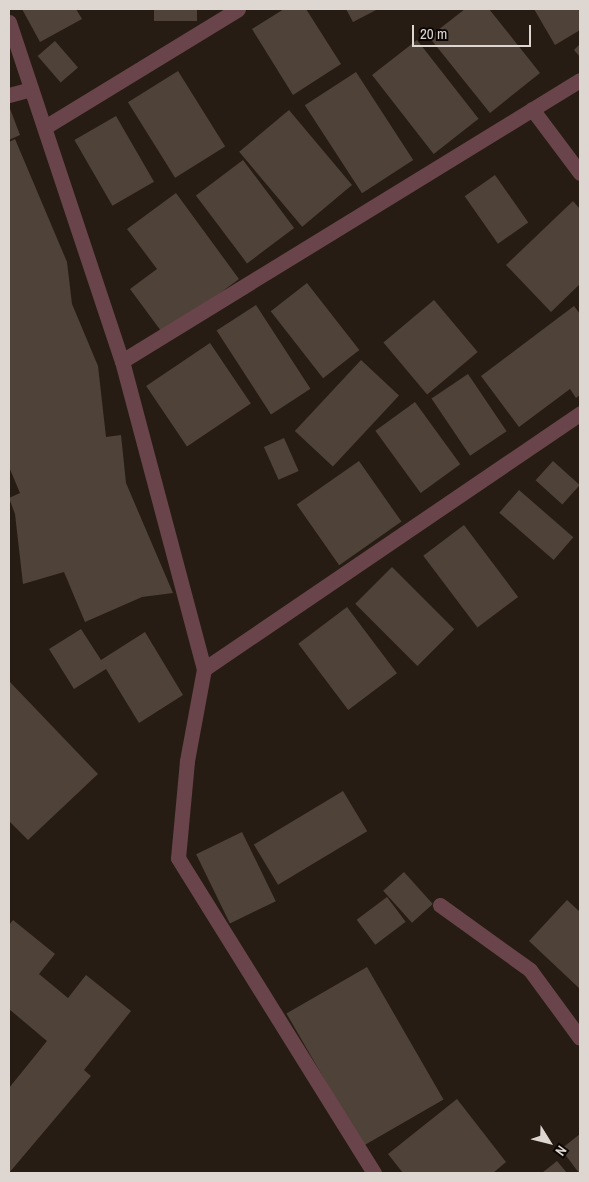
<!DOCTYPE html>
<style>
body{margin:0}
#map{position:relative;width:589px;height:1182px;overflow:hidden;background:#271c13;font-family:"Archivo Narrow",sans-serif}
div>[style]{position:absolute}
[style*='--x']{left:calc(var(--x)*1px);top:calc(var(--y)*1px);width:calc(var(--w)*1px);rotate:calc(var(--a)*1deg)}
.building>*{inset:0;background:#4f4239;transform-origin:0 0}
.minor>*{height:15px;margin:-7.5px;padding:0 7.5px;transform-origin:7.5px;border-radius:7.5px;background:#69454b}
span{translate:-50% -50%;white-space:nowrap;text-align:center;line-height:1.15;-webkit-text-stroke:4px #0c0705;paint-order:stroke}
.frame{position:absolute;inset:0;border:10px solid #ded6d0;pointer-events:none}
.north{position:absolute;left:524px;top:1117px;width:50px;height:50px;-webkit-text-stroke:4px #0c0705;paint-order:stroke;rotate:126deg;font-size:14px;font-weight:700;line-height:20px;text-align:center;color:#ded6d0}
.north::after{content:'';display:block;margin:auto;width:18px;height:22px;background:#ded6d0;clip-path:polygon(50% 0,100% 100%,50% 72%,0 100%)}
.scale{position:absolute;left:412px;top:25px;width:119px;height:22px;box-sizing:border-box;border:2px solid #ded6d0;border-top:0;padding-left:6px;font-size:15px;line-height:18px;white-space:nowrap;color:#ded6d0;-webkit-text-stroke:4px #0c0705;paint-order:stroke}
</style>
<div id="map">
<div class="building">
<i style="clip-path:polygon(22px 9px,76px 9px,82px 19px,40px 42px)"></i>
<i style="left:154px;top:9px;width:43px;height:12px"></i>
<i style="clip-path:polygon(284px 9px,306px 9px,341px 64px,293px 95px,252px 29px)"></i>
<i style="clip-path:polygon(346px 9px,378px 9px,353px 22px)"></i>
<i style="clip-path:polygon(465px 9px,489px 9px,540px 73px,490px 113px,429px 37px)"></i>
<i style="clip-path:polygon(534px 9px,580px 9px,580px 30px,555px 45px)"></i>
<i style="left:417px;top:40px;width:100px;height:57px;rotate:52deg"></i>
<i style="left:55px;top:41px;width:35px;height:23px;rotate:49deg"></i>
<i style="clip-path:polygon(580px 44px,580px 57px,574px 50px)"></i>
<i style="left:178px;top:71px;width:89px;height:59px;rotate:58deg"></i>
<i style="left:356px;top:72px;width:105px;height:61px;rotate:57deg"></i>
<i style="clip-path:polygon(9px 106px,20px 135px,9px 140px)"></i>
<i style="left:289px;top:110px;width:98px;height:65px;rotate:50deg"></i>
<i style="left:116px;top:116px;width:76px;height:48px;rotate:60deg"></i>
<i style="clip-path:polygon(15px 139px,67px 262px,72px 304px,98px 366px,106px 437px,121px 435px,126px 483px,173px 593px,142px 597px,85px 622px,64px 572px,23px 584px,15px 514px,9px 498px,20px 493px,9px 467px,9px 142px)"></i>
<i style="left:243px;top:160px;width:85px;height:59px;rotate:53deg"></i>
<i style="left:495px;top:175px;width:58px;height:37px;rotate:55deg"></i>
<i style="clip-path:polygon(176px 193px,239px 279px,164px 335px,130px 289px,157px 269px,127px 229px)"></i>
<i style="clip-path:polygon(573px 201px,580px 209px,580px 284px,551px 312px,506px 265px)"></i>
<i style="left:307px;top:283px;width:85px;height:46px;rotate:52deg"></i>
<i style="left:434px;top:300px;width:68px;height:66px;rotate:50deg"></i>
<i style="left:256px;top:305px;width:100px;height:47px;rotate:57deg"></i>
<i style="clip-path:polygon(574px 306px,580px 314px,580px 395px,576px 398px,570px 389px,519px 427px,481px 376px)"></i>
<i style="left:210px;top:343px;width:73px;height:77px;rotate:56deg"></i>
<i style="left:361px;top:360px;width:52px;height:97px;rotate:43deg"></i>
<i style="left:468px;top:374px;width:69px;height:44px;rotate:56deg"></i>
<i style="left:415px;top:402px;width:77px;height:49px;rotate:54deg"></i>
<i style="left:284px;top:438px;width:36px;height:22px;rotate:66deg"></i>
<i style="left:359px;top:461px;width:74px;height:76px;rotate:55deg"></i>
<i style="left:553px;top:461px;width:36px;height:26px;rotate:42deg"></i>
<i style="left:519px;top:490px;width:72px;height:30px;rotate:41deg"></i>
<i style="left:464px;top:525px;width:90px;height:51px;rotate:53deg"></i>
<i style="left:392px;top:567px;width:88px;height:52px;rotate:45deg"></i>
<i style="left:347px;top:607px;width:83px;height:61px;rotate:53deg"></i>
<i style="clip-path:polygon(81px 629px,101px 660px,145px 632px,183px 695px,139px 723px,106px 669px,74px 689px,49px 649px)"></i>
<i style="clip-path:polygon(9px 681px,98px 774px,28px 840px,9px 821px)"></i>
<i style="left:343px;top:791px;width:47px;height:104px;rotate:59deg"></i>
<i style="left:242px;top:832px;width:77px;height:51px;rotate:64deg"></i>
<i style="left:404px;top:872px;width:43px;height:28px;rotate:48deg"></i>
<i style="left:387px;top:897px;width:31px;height:38px;rotate:53deg"></i>
<i style="clip-path:polygon(567px 900px,580px 912px,580px 989px,529px 941px)"></i>
<i style="clip-path:polygon(13px 920px,55px 954px,39px 974px,68px 998px,86px 975px,131px 1011px,84px 1070px,91px 1076px,9px 1173px,9px 1088px,47px 1041px,9px 1009px,9px 925px)"></i>
<i style="left:367px;top:967px;width:153px;height:93px;rotate:60deg"></i>
<i style="clip-path:polygon(457px 1099px,506px 1162px,493px 1173px,403px 1173px,388px 1154px)"></i>
<i style="clip-path:polygon(580px 1134px,580px 1173px,579px 1173px,561px 1149px)"></i>
<i style="clip-path:polygon(557px 1161px,567px 1173px,542px 1173px)"></i>
</div>
<div class="minor">
<i style="--x:9;--y:22;--w:357;--a:71.6"></i>
<i style="--x:122;--y:361;--w:319;--a:75.1"></i>
<i style="--x:204;--y:669;--w:94;--a:100.5"></i>
<i style="--x:187;--y:761;--w:97;--a:95.3"></i>
<i style="--x:178;--y:858;--w:371;--a:58.1"></i>
<i style="--x:9;--y:95;--w:23;--a:-15"></i>
<i style="--x:532;--y:109;--w:80;--a:53.1"></i>
<i style="--x:45;--y:127;--w:226;--a:-31.4"></i>
<i style="--x:122;--y:361;--w:537;--a:-31.53"></i>
<i style="--x:204;--y:669;--w:455;--a:-34.2"></i>
<i style="--x:440;--y:905;--w:111;--a:35.8"></i>
<i style="--x:530;--y:970;--w:84;--a:53.7"></i>
</div>
<div class="frame"></div>
<div class="north">N</div>
<div class="scale">20 m</div>
</div>
